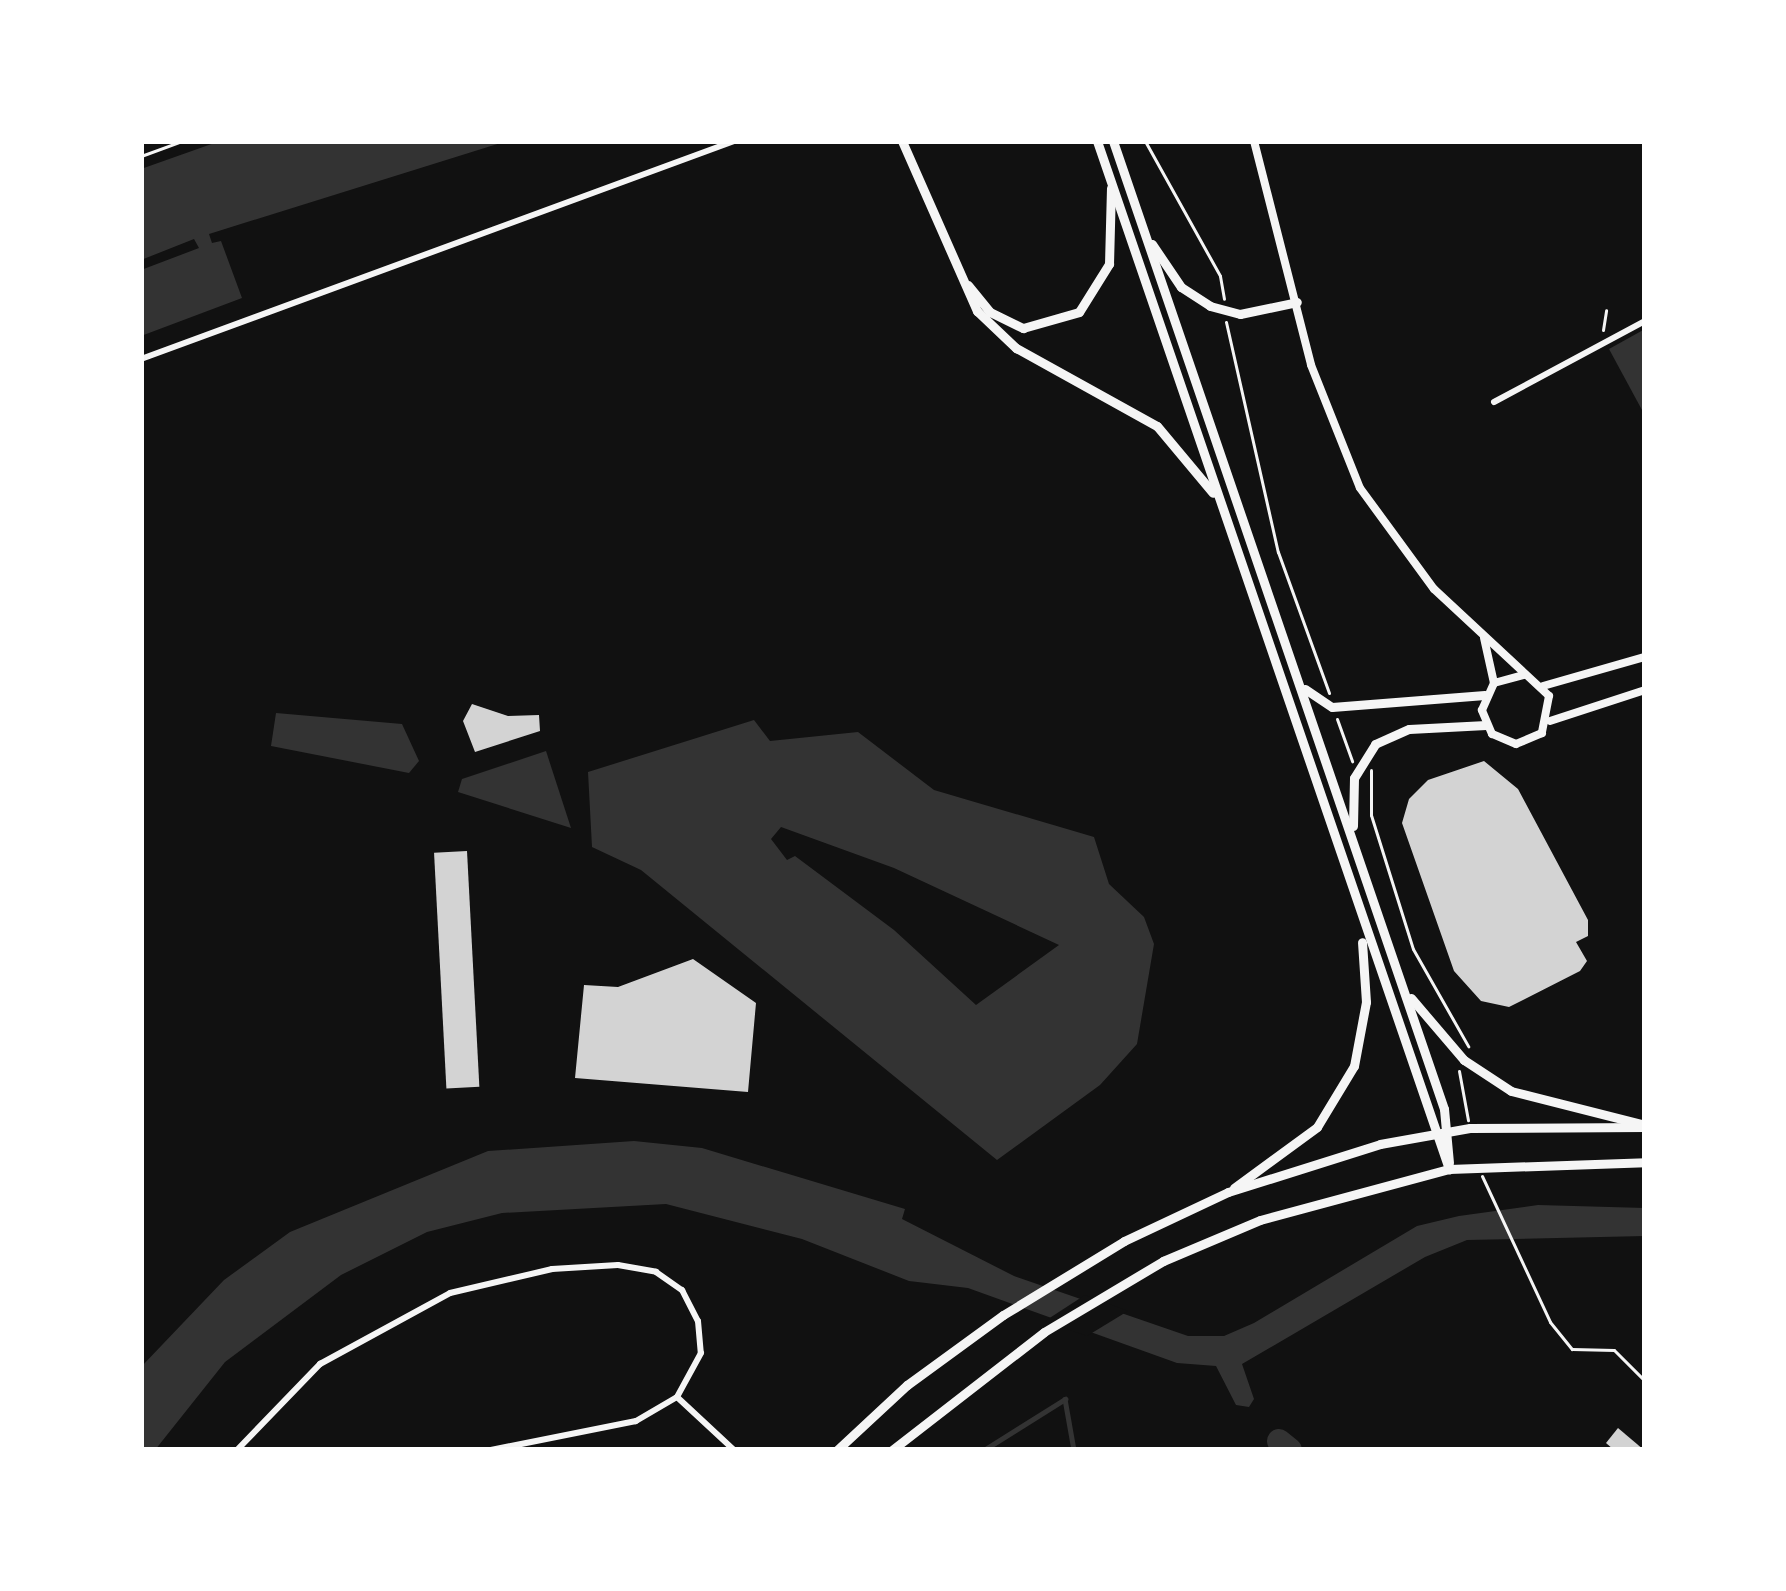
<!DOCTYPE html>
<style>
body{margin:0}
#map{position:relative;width:1786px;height:1591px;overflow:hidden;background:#111;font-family:"Roboto Condensed",sans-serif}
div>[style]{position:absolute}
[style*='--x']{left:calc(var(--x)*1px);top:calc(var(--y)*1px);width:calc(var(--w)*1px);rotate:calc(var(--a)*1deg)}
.water>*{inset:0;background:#333}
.pier>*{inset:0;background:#111}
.stream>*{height:4.5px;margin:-2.25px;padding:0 2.25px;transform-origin:2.25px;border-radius:2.25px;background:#333}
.river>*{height:24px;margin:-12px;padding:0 12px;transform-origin:12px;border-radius:12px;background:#333}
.building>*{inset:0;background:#d3d3d3;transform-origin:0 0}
.path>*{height:3px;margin:-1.5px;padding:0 1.5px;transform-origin:1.5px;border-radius:1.5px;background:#f5f5f5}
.service>*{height:3px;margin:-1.5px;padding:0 1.5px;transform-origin:1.5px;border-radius:1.5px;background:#f5f5f5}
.minor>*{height:6px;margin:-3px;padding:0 3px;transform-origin:3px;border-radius:3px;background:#f5f5f5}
.tertiary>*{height:8px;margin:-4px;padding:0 4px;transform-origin:4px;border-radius:4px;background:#f5f5f5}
.secondary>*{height:9px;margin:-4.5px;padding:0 4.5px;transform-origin:4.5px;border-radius:4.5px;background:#f5f5f5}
.primary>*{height:9px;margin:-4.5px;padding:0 4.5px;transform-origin:4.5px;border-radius:4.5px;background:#f5f5f5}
span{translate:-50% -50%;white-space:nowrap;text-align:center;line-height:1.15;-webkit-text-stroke:12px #fff;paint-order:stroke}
.frame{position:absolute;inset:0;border:144px solid #fff;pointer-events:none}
</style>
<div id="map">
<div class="water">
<i style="clip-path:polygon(220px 141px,507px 141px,209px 234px,212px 243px,221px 241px,242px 298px,141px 336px,141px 270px,199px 248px,194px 239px,141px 260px,141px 169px)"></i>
<i style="clip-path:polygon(1645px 329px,1645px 409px,1642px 410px,1609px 349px)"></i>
<i style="clip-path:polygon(276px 713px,402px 724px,419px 761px,409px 773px,271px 746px)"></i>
<i style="clip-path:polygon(evenodd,754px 720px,770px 741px,858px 732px,934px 790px,1094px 837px,1109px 884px,1144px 917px,1154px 944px,1137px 1044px,1100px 1085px,997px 1160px,641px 870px,592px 847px,588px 772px,754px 720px,781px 827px,894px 868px,1059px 945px,976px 1005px,894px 930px,795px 856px,787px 860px,771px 839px,781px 827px)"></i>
<i style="clip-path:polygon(546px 751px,571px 828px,458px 792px,462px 779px)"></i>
<i style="clip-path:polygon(634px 1141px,702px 1148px,905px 1209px,902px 1219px,1014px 1276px,1188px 1336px,1224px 1336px,1254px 1323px,1417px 1226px,1459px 1216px,1538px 1205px,1645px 1208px,1645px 1236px,1467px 1240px,1425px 1257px,1242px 1364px,1254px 1399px,1249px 1407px,1236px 1405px,1216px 1366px,1177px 1363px,968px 1288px,909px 1281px,802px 1239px,666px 1204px,502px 1213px,427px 1232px,341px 1275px,225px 1362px,155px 1450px,141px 1450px,141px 1367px,224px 1280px,290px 1232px,488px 1151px)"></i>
</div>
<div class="pier">
<i style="clip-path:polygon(1085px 1295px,1128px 1311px,1087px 1336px,1045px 1321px)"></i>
</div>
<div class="stream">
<i style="--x:984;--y:1450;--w:96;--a:-32.2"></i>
<i style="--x:1065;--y:1399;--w:52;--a:80"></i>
</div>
<div class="river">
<i style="--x:1279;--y:1441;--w:14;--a:39"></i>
</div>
<div class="building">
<i style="clip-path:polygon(472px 704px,508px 716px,539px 715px,540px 731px,475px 752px,463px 721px)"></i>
<i style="clip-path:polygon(1484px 761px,1518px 789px,1588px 920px,1588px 936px,1576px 942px,1587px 961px,1580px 971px,1509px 1007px,1481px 1001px,1454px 971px,1402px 823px,1409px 799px,1428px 780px)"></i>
<i style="left:467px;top:851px;width:236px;height:33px;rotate:87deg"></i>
<i style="clip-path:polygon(693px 959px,756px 1003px,748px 1092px,575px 1078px,584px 985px,618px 987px)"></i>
<i style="clip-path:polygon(1618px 1428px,1644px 1450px,1614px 1450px,1606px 1443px)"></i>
</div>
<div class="path">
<i style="--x:1145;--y:141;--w:154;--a:60.9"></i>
<i style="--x:1220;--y:276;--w:23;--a:80"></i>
<i style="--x:1226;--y:322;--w:236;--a:77.3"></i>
<i style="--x:1278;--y:552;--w:150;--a:70.1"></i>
<i style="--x:1603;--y:330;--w:20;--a:-81"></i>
<i style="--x:1337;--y:719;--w:45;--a:70.3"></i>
<i style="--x:1371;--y:770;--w:45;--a:90"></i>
<i style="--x:1371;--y:815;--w:140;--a:72.6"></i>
<i style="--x:1413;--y:949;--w:112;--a:60.4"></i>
<i style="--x:1459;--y:1071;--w:50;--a:79.6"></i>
<i style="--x:1482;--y:1176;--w:161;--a:65"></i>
<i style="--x:1550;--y:1322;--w:35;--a:51"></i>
<i style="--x:1572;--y:1349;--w:42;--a:1.4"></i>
<i style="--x:1614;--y:1350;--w:44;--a:45"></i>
</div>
<div class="service">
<i style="--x:141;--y:156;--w:44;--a:-20.1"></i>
</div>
<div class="minor">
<i style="--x:141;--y:359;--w:632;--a:-20.18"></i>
<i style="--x:1494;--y:402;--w:171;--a:-28.2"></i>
<i style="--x:677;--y:1397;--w:78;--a:42.9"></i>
<i style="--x:237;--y:1450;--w:120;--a:-46"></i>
<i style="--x:320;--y:1364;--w:148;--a:-28.6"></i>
<i style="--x:450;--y:1293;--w:105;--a:-13.2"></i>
<i style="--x:552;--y:1269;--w:66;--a:-3.5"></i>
<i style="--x:618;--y:1265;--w:39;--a:10"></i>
<i style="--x:656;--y:1272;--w:32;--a:35"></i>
<i style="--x:682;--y:1290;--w:35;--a:63"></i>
<i style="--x:698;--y:1321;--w:32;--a:85"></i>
<i style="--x:701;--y:1353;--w:50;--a:118.6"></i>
<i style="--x:677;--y:1397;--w:48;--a:149.7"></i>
<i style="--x:636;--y:1421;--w:148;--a:168.7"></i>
</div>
<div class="tertiary">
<i style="--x:1254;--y:141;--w:231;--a:75.7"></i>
<i style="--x:1311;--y:365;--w:132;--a:68.3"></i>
<i style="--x:1360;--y:488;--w:125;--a:53.8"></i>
<i style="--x:1434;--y:589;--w:157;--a:42.9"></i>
<i style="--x:1549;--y:696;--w:38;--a:101"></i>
<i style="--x:1542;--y:733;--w:28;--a:157"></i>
<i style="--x:1516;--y:744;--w:26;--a:-157"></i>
<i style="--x:1492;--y:734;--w:26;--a:-113"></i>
<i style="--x:1482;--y:710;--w:30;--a:-66"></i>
<i style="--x:1494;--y:683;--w:30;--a:-15"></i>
<i style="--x:1484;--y:638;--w:46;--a:77.5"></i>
<i style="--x:1543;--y:686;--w:106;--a:-15.9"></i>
<i style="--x:1550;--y:721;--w:100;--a:-18.1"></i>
</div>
<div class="secondary">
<i style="--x:902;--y:141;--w:186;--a:66.2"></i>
<i style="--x:977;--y:311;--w:54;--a:43.5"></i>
<i style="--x:1016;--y:348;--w:161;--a:29"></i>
<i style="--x:1157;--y:426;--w:87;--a:50.1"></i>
<i style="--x:1097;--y:141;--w:1087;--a:71.1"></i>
<i style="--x:1113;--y:141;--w:1023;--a:71.12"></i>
<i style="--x:1444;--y:1109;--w:54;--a:84.7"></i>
<i style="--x:1152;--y:244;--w:52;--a:56"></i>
<i style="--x:1181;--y:287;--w:35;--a:33"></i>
<i style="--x:1210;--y:306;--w:31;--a:15"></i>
<i style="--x:1240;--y:314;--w:58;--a:-11.9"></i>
<i style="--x:968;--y:285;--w:35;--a:51"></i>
<i style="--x:990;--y:312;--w:37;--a:26"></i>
<i style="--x:1023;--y:328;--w:58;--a:-15.9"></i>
<i style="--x:1079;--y:312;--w:57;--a:-58"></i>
<i style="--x:1109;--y:264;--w:76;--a:-88.5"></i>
<i style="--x:1305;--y:689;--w:32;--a:34"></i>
<i style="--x:1332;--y:707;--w:153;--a:-4.5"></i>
<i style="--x:1353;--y:826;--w:48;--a:-88.8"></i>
<i style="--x:1354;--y:778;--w:40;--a:-58"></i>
<i style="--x:1375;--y:744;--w:37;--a:-24"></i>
<i style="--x:1409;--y:729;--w:77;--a:-3"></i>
<i style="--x:1411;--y:998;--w:82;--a:49.5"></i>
<i style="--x:1464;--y:1060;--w:56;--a:33.4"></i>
<i style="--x:1511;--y:1091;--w:138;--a:14.2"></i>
<i style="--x:1234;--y:1188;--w:103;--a:-36.3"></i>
<i style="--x:1317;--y:1127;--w:71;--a:-58.8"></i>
<i style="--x:1354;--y:1066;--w:65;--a:-79.4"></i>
<i style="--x:1366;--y:1002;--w:60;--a:-93.8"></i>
</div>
<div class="primary">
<i style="--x:837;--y:1450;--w:96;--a:-42.9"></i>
<i style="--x:907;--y:1385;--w:119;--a:-36.1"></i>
<i style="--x:1003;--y:1315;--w:142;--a:-31.4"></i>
<i style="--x:1124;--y:1241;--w:115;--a:-25.2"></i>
<i style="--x:1228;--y:1192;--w:159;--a:-17.5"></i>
<i style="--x:1380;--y:1144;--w:91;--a:-10.1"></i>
<i style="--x:1470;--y:1128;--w:175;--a:-0.3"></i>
<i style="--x:892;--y:1450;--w:192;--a:-37.8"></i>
<i style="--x:1044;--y:1332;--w:139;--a:-30.8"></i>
<i style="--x:1163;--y:1261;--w:105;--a:-22.9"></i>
<i style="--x:1260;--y:1220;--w:196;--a:-15.1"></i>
<i style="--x:1449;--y:1169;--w:196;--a:-2"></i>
</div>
<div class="frame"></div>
</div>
